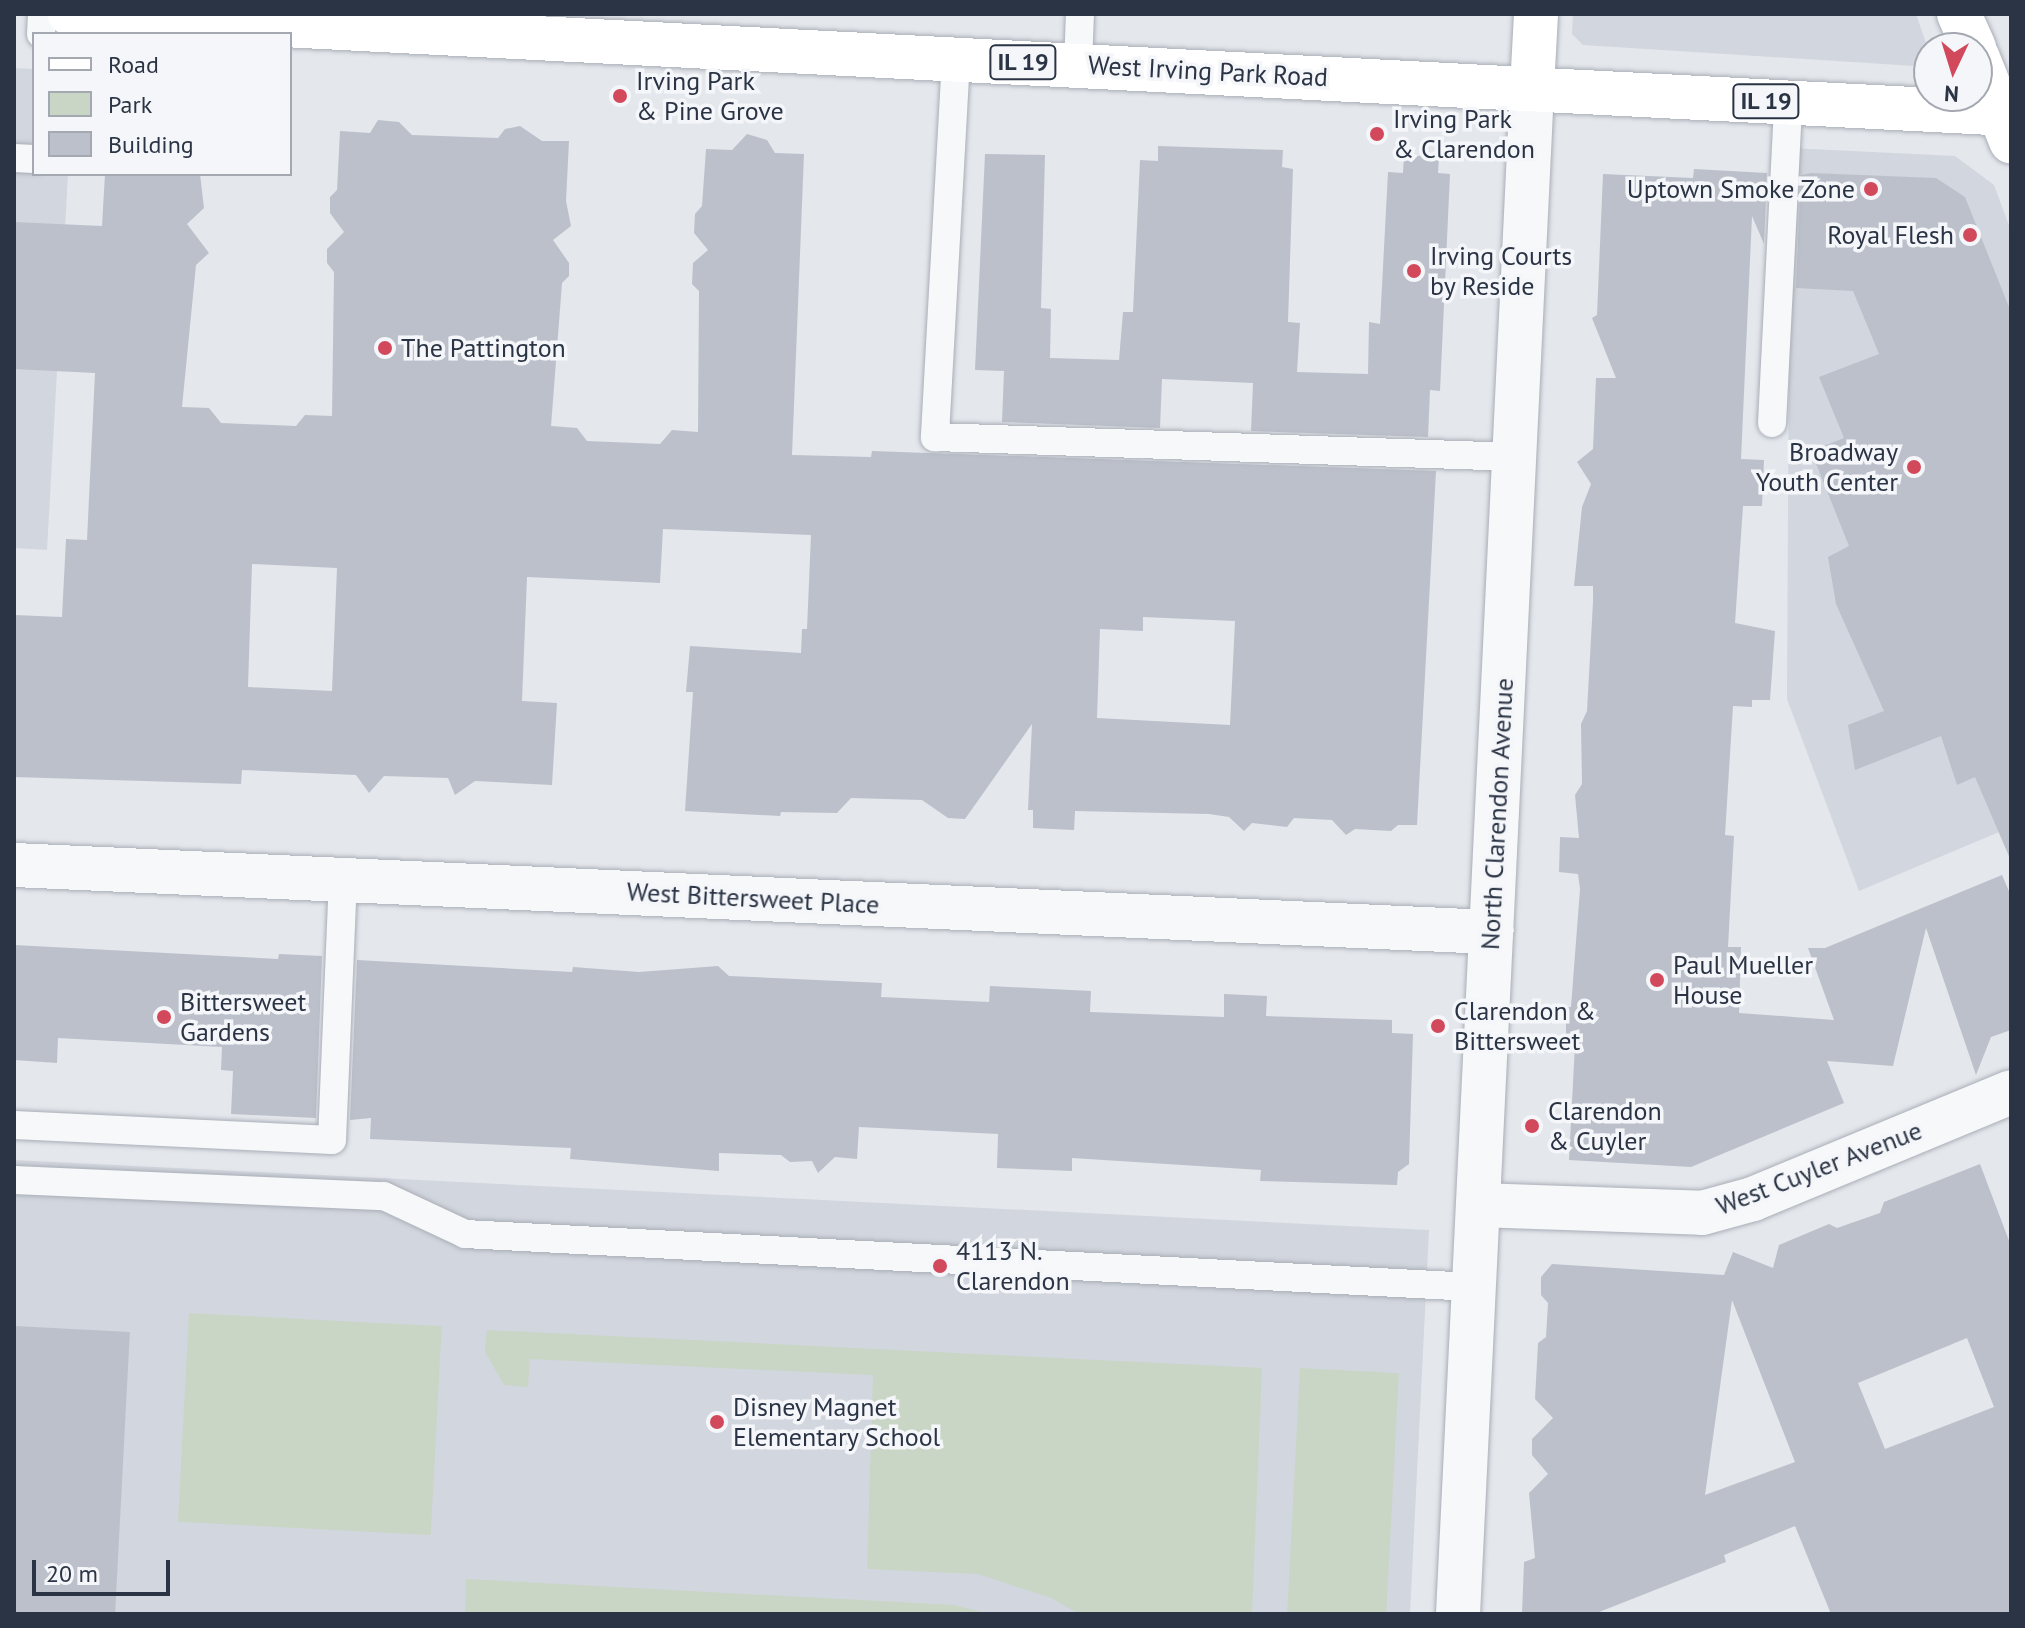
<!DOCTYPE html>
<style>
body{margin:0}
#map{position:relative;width:2025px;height:1628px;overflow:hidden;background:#e4e7ec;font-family:"PT Sans",sans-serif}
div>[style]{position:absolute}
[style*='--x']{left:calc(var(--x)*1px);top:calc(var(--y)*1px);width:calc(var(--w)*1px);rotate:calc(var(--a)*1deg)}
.built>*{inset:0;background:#d2d6de}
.green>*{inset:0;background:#c9d6c5;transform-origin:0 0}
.building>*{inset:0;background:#bbc0ca;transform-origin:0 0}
.roads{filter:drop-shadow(0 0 2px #a9aeb7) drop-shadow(0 0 2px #a9aeb7)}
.service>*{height:28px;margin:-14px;padding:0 14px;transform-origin:14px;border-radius:14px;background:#f7f8fa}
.minor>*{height:44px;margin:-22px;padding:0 22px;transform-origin:22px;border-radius:22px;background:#f7f8fa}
.tertiary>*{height:44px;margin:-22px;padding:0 22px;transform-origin:22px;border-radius:22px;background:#f7f8fa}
.secondary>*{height:44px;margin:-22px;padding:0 22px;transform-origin:22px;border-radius:22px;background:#fff}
.primary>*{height:44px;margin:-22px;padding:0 22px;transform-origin:22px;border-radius:22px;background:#fff}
.dots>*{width:22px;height:22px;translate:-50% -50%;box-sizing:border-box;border:4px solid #f4f6f9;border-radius:50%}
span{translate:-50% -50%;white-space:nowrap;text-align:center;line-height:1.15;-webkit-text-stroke:7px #f4f6f9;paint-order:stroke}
.shield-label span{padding:2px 6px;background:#f4f6f9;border:2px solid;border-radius:6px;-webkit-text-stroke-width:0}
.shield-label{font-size:24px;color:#2b3445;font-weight:700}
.street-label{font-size:26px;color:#2b3445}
.poi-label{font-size:26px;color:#2b3445}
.left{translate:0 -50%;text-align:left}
.right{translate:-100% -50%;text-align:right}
.frame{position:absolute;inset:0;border:16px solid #2b3445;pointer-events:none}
.legend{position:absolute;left:32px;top:32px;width:260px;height:144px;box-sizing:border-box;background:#f4f6f9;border:2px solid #a4a8b1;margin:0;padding:10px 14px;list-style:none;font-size:24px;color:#2b3445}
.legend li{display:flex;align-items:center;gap:16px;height:40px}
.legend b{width:40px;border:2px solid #a4a8b1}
.north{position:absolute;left:1913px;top:32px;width:80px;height:80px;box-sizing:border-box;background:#f4f6f9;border:2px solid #a4a8b1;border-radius:50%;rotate:184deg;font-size:22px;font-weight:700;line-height:32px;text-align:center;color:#2b3445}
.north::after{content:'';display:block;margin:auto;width:28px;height:36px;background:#d1495b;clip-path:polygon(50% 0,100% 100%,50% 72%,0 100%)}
.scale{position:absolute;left:32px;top:1560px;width:138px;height:36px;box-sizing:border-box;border:4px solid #2b3445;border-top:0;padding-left:10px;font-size:24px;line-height:28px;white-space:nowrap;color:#2b3445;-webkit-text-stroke:6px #f4f6f9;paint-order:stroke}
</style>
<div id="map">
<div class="built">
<i style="clip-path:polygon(1573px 14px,1916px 14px,1927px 46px,1915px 66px,1583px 45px,1572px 34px)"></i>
<i style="clip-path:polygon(14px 68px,34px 69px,34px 174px,68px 174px,47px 550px,14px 548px)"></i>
<i style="clip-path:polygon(1790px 148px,1955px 156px,1994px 185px,2011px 231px,2011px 827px,1859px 891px,1787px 699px)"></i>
<i style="clip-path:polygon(14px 1160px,1429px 1230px,1410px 1614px,14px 1614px)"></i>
</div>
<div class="green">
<i style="left:189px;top:1313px;width:253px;height:209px;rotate:3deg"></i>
<i style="clip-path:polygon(487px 1330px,1262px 1368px,1252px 1614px,1079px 1614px,1051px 1598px,978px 1574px,867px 1569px,873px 1375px,530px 1359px,528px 1387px,504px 1385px,485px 1352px)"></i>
<i style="left:1300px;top:1368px;width:99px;height:246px;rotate:3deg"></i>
<i style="clip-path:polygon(466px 1579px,954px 1605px,989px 1614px,465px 1614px)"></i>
</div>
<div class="building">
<i style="clip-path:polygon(evenodd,378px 120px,399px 122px,412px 135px,498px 138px,505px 129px,520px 126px,542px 141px,569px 141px,566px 201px,571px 226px,553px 240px,569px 263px,569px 276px,562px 283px,551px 426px,577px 428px,587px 441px,660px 444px,672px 430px,698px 432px,699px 291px,692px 284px,693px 263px,708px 250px,694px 233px,695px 214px,702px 206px,706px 149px,732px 150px,747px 134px,767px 140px,775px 153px,804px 154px,792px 455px,871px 457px,872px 451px,1436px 471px,1417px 825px,1398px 825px,1391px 831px,1355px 829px,1346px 835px,1332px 820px,1294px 818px,1287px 827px,1252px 823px,1244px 831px,1229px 817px,1209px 814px,1075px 811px,1074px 830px,1033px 828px,1033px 810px,1028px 810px,1032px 724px,965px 819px,948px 818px,922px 800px,851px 798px,837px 813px,781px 812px,780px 816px,685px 811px,693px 692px,686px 692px,690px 646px,801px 653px,802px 629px,807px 629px,811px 535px,663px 529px,660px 583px,527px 577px,522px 701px,557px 703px,552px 785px,475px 781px,455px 795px,448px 778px,384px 776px,369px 793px,356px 775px,242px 770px,241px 784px,14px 777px,14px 615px,62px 617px,66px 539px,87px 540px,95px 373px,14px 369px,14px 222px,102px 226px,105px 174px,200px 174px,204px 208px,187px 224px,209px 253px,196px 265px,182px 407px,209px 408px,221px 423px,296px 426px,305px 415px,332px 416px,334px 272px,327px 263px,327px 249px,344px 232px,330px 213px,330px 197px,337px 190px,340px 131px,370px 133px,378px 120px,252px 564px,337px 568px,332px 691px,248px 687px,252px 564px,378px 120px,1143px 617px,1235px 621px,1230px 725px,1097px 718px,1100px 629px,1143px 631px,1143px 617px)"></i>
<i style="clip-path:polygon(1158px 146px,1283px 150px,1282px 167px,1293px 169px,1288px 322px,1300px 323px,1297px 372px,1368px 374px,1369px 322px,1380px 324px,1388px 172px,1403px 173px,1404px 155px,1439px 157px,1438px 173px,1450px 174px,1440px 391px,1430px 390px,1428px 437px,1251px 431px,1253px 383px,1162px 379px,1160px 428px,1002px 422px,1004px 371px,975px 370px,985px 154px,1045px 155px,1041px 308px,1051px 309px,1050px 358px,1119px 360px,1123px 312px,1133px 312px,1140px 160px,1158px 161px)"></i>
<i style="clip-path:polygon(1694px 169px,1767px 173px,1764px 244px,1752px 216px,1741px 459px,1764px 460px,1762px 506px,1743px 506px,1735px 623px,1775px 631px,1770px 700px,1752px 700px,1752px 707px,1733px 706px,1725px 835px,1734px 836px,1728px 947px,1741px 947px,1739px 1013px,1834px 1020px,1808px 948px,1825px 948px,2002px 875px,2011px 896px,2011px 1030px,1991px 1037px,1976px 1075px,1926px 928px,1893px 1066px,1827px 1061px,1844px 1103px,1691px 1167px,1569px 1160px,1575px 1044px,1566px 1044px,1566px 1007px,1571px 1007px,1580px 889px,1578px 874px,1559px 872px,1560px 837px,1579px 838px,1575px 795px,1582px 784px,1581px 724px,1587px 711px,1593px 602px,1593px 586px,1574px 586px,1582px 507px,1591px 484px,1577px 462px,1593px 449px,1596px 378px,1616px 378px,1592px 318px,1597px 315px,1603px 174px,1693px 178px)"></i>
<i style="clip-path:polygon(1811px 173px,1936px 178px,1965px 197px,2011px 312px,2011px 861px,1975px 777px,1957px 785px,1941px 736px,1855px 770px,1848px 725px,1884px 711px,1836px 604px,1828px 557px,1849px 546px,1811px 451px,1844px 438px,1819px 377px,1879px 354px,1853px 291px,1796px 288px,1801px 175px)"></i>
<i style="clip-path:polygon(14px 945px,278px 959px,279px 954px,322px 956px,316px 1118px,231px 1114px,233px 1071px,221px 1070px,222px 1047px,58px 1038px,57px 1063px,14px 1060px)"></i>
<i style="clip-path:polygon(357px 960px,572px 972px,573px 967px,639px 972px,718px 966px,729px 976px,882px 983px,881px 997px,989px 1002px,990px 986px,1091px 991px,1090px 1012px,1224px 1017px,1224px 994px,1267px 996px,1266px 1016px,1392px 1020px,1392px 1033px,1413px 1034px,1409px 1164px,1398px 1172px,1397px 1185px,1260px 1181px,1261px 1170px,1072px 1158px,1072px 1171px,997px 1168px,998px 1134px,859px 1127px,857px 1159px,835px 1157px,818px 1173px,812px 1161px,790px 1162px,781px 1155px,719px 1153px,719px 1171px,570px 1159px,571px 1148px,370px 1139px,371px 1118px,350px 1120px)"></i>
<i style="clip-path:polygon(evenodd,1980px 1164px,2011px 1246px,2011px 1614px,1831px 1614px,1795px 1526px,1724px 1555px,1726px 1562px,1594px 1614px,1522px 1614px,1524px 1562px,1535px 1558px,1529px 1493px,1548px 1474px,1532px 1455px,1532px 1439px,1553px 1418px,1535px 1399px,1538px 1343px,1546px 1337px,1548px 1303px,1541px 1295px,1541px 1277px,1552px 1264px,1724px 1275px,1733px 1252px,1773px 1268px,1779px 1245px,1829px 1224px,1837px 1228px,1880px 1213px,1884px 1202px,1980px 1164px,1732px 1300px,1795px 1462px,1705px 1495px,1732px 1300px,1980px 1164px,1967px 1338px,1994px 1407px,1885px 1449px,1858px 1383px,1967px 1338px)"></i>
<i style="left:14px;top:1326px;width:116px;height:288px;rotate:3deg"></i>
</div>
<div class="roads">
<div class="service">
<i style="--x:41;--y:34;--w:20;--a:-87"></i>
<i style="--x:956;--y:59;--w:379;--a:93.2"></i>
<i style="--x:935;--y:437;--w:580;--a:1.97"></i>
<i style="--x:1078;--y:65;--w:51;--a:-87.8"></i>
<i style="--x:14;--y:158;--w:20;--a:3"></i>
<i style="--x:1772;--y:423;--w:321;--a:-87.1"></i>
<i style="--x:14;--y:1125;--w:318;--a:2.7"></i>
<i style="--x:332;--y:1140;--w:261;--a:-87.6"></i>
<i style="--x:14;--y:1180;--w:370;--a:2.5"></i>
<i style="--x:384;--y:1196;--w:89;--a:25.1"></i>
<i style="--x:465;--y:1234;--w:1010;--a:3.01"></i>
</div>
<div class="minor">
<i style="--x:14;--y:865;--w:1479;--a:2.6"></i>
<i style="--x:1478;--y:1205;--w:224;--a:2"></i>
<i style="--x:1702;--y:1213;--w:53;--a:-15.4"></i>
<i style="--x:1753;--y:1199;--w:279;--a:-22.5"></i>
</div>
<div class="tertiary">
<i style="--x:1458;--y:1614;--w:1528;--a:-87.22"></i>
</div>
<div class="secondary">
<i style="--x:1959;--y:14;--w:37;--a:66"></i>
<i style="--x:1977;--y:56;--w:92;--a:68.2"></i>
<i style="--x:1532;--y:88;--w:74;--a:-86.9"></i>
</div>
<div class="primary">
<i style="--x:70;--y:14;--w:1944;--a:2.95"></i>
</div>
</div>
<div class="dots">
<i style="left:620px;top:96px;background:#d1495b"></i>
<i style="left:1377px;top:134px;background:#d1495b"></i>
<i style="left:1871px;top:189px;background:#d1495b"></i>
<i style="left:1970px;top:235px;background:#d1495b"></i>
<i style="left:1414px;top:271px;background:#d1495b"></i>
<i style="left:385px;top:348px;background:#d1495b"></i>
<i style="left:1914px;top:467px;background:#d1495b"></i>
<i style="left:1657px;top:980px;background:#d1495b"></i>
<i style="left:164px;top:1017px;background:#d1495b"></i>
<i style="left:1438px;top:1026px;background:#d1495b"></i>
<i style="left:1532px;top:1126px;background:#d1495b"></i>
<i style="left:940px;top:1266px;background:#d1495b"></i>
<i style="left:717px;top:1422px;background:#d1495b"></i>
</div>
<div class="shield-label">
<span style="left:1023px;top:62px">IL 19</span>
<span style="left:1766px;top:101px">IL 19</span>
</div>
<div class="street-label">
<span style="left:1208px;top:71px;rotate:3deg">West Irving Park Road</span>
<span style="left:1497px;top:814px;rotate:-87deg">North Clarendon Avenue</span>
<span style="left:753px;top:898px;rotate:3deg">West Bittersweet Place</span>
<span style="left:1819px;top:1168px;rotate:-21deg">West Cuyler Avenue</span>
</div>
<div class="poi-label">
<span class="left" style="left:636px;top:96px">Irving Park<br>&amp; Pine Grove</span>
<span class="left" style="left:1393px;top:134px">Irving Park<br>&amp; Clarendon</span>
<span class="right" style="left:1855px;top:189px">Uptown Smoke Zone</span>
<span class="right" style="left:1954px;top:235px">Royal Flesh</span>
<span class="left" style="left:1430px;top:271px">Irving Courts<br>by Reside</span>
<span class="left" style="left:401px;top:348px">The Pattington</span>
<span class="right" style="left:1898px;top:467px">Broadway<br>Youth Center</span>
<span class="left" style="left:1673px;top:980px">Paul Mueller<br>House</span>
<span class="left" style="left:180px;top:1017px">Bittersweet<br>Gardens</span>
<span class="left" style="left:1454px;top:1026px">Clarendon &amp;<br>Bittersweet</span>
<span class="left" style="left:1548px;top:1126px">Clarendon<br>&amp; Cuyler</span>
<span class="left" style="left:956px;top:1266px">4113 N.<br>Clarendon</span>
<span class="left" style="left:733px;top:1422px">Disney Magnet<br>Elementary School</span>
</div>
<div class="frame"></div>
<ul class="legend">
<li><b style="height:10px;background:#fff"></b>Road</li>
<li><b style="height:22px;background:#c9d6c5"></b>Park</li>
<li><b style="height:22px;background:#bbc0ca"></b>Building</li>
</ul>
<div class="north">N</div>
<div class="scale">20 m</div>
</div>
